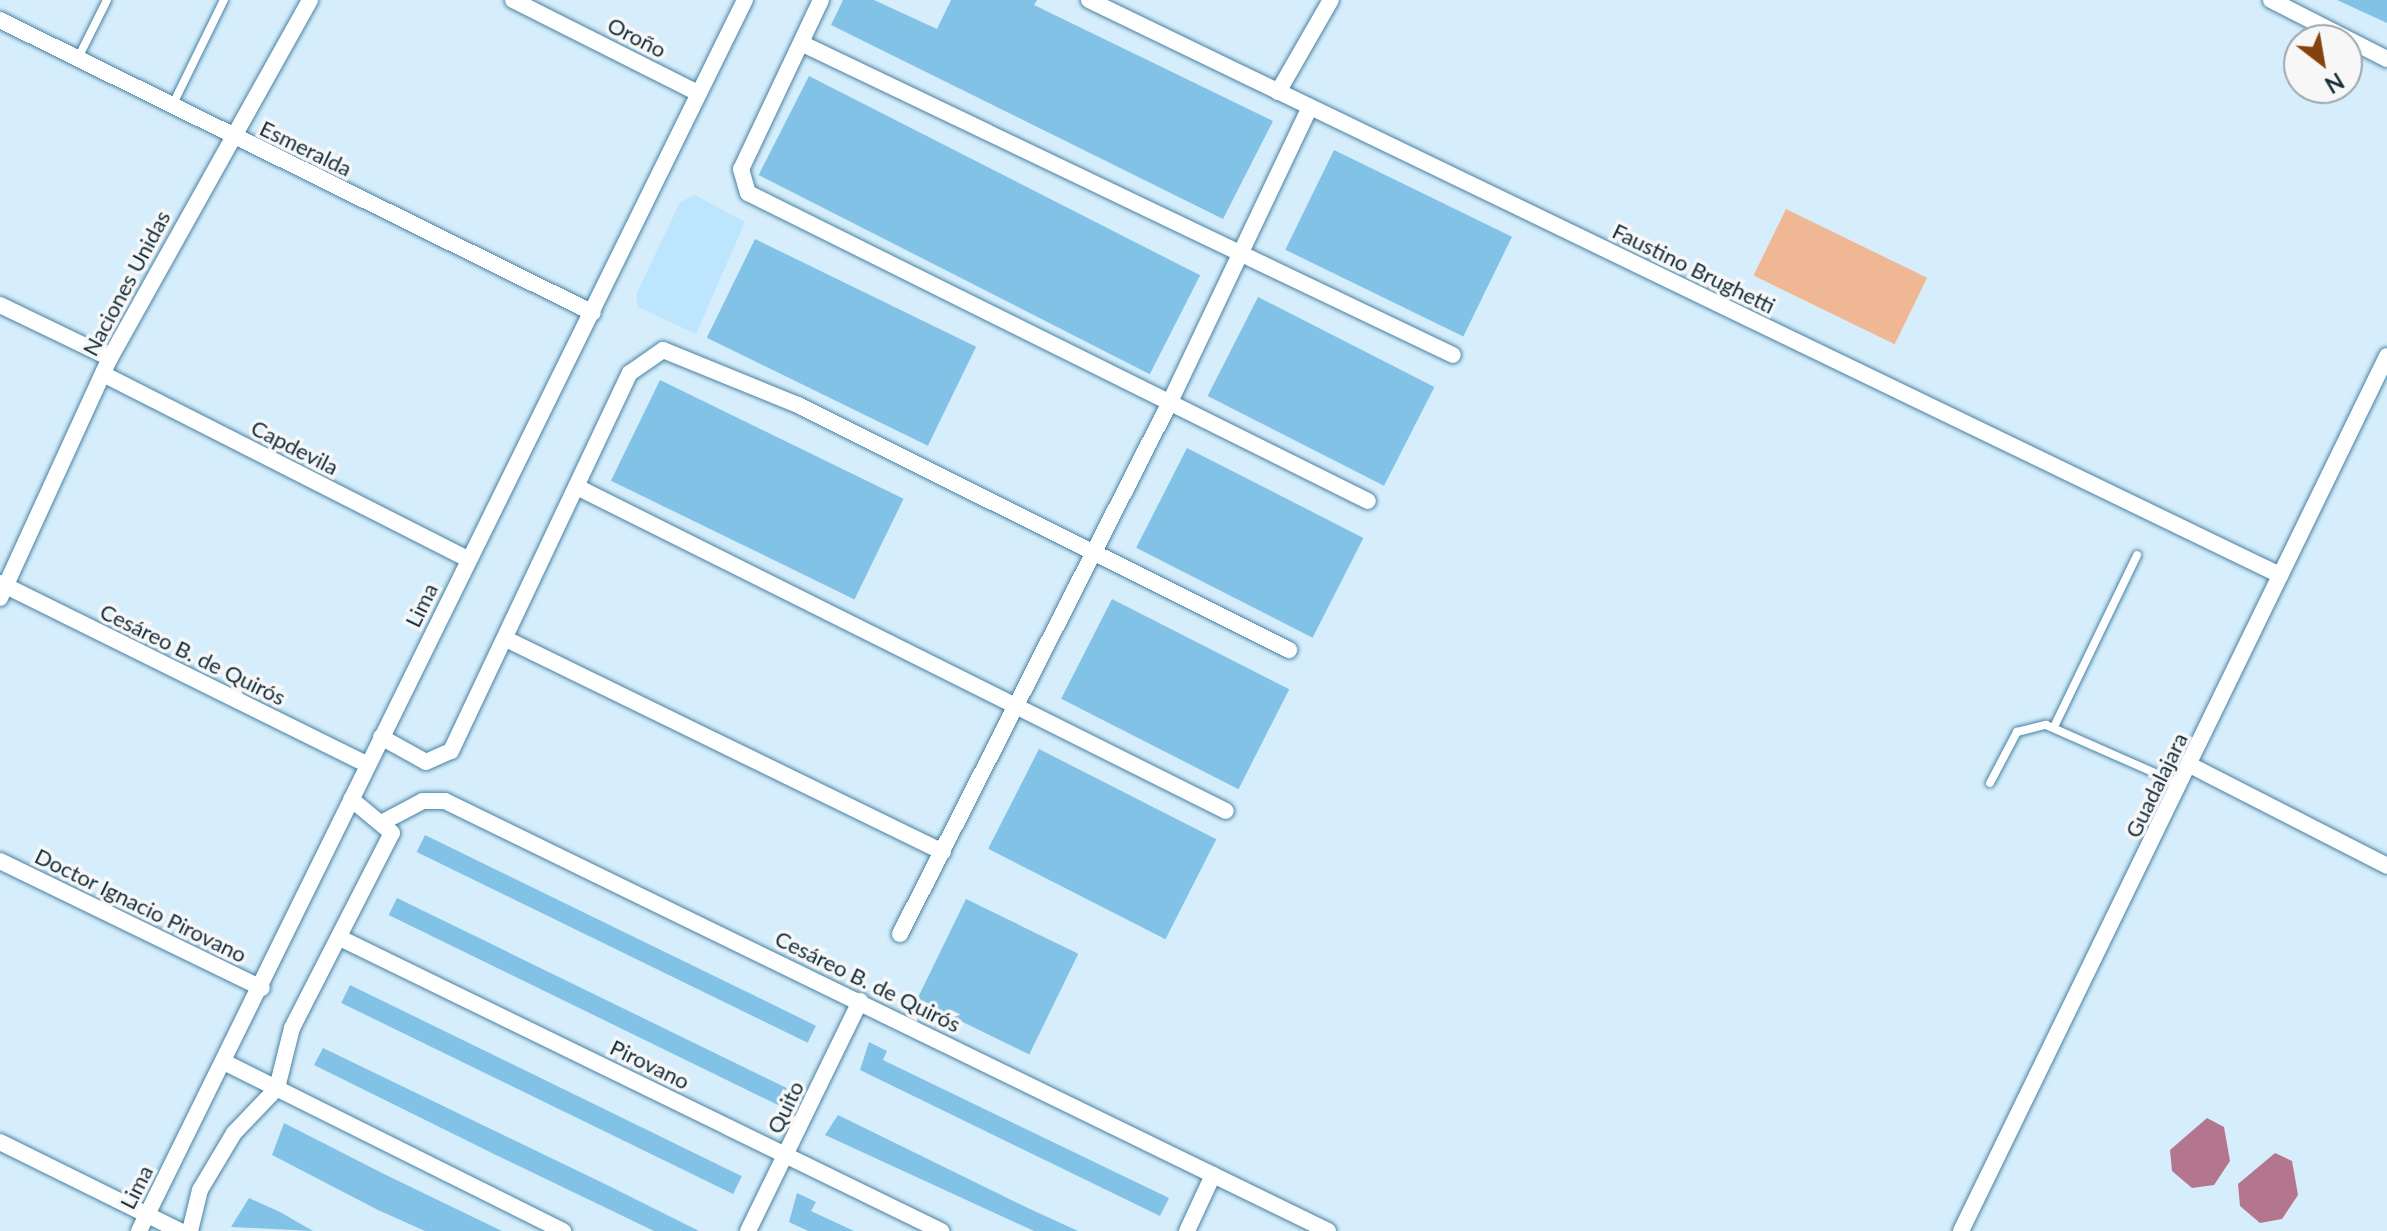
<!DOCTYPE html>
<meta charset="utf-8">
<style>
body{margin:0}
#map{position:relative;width:2387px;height:1231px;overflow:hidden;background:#d6eefc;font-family:Lato,sans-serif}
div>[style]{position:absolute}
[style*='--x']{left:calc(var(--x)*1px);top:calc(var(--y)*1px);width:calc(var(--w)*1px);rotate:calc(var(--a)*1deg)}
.built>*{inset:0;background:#bde5fd}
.green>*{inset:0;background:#efb793;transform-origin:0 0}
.water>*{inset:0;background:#b4768f}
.building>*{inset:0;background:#82c2e6;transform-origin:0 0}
.roads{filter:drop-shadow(0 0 2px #4882a2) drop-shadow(0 0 2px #4882a2)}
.lane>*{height:8px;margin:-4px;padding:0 4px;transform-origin:4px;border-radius:4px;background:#fff}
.street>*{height:16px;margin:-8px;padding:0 8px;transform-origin:8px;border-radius:8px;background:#fff}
span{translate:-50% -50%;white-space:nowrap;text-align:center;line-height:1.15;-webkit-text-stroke:7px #f7f7f7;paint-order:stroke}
.street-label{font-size:22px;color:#162f3c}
.north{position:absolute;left:2283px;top:24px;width:80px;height:80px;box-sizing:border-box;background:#f7f7f7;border:2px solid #9da7ac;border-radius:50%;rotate:149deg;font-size:22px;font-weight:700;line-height:32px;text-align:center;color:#162f3c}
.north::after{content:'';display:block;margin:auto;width:28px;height:36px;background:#84430c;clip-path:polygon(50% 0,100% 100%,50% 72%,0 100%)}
</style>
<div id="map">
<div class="built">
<i style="clip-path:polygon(695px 195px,745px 222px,696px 334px,638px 307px,636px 295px,680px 202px)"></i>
</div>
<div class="green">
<i style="left:1786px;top:209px;width:157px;height:74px;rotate:26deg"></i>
</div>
<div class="water">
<i style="clip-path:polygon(2207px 1118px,2224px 1127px,2230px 1161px,2214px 1185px,2192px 1188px,2172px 1171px,2170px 1150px)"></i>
<i style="clip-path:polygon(2275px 1153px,2292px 1161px,2298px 1195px,2282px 1219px,2260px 1223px,2240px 1206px,2238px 1184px)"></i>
</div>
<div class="building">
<i style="clip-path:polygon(843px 0,874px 0,937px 29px,951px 0,1037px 0,1034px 5px,1273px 121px,1223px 219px,831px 25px)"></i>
<i style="clip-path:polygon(2337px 0,2387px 0,2387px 23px)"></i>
<i style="left:809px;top:76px;width:439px;height:111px;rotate:27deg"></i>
<i style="left:1334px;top:150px;width:198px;height:111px;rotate:26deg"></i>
<i style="left:755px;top:239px;width:246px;height:110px;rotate:26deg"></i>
<i style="left:1258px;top:297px;width:198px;height:111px;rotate:27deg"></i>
<i style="left:660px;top:380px;width:271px;height:112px;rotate:26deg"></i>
<i style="left:1187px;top:448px;width:198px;height:112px;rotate:27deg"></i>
<i style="left:1112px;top:599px;width:199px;height:112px;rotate:27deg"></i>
<i style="left:1039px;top:749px;width:199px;height:112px;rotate:27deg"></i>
<i style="left:425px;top:835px;width:435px;height:19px;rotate:26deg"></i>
<i style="left:397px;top:898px;width:434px;height:19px;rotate:26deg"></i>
<i style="left:966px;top:899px;width:125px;height:112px;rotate:26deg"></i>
<i style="left:350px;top:985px;width:436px;height:20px;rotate:26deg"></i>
<i style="clip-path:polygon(869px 1042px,887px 1051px,883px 1060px,1169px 1198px,1160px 1216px,860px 1070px)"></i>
<i style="clip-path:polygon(323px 1048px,603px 1183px,699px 1231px,654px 1231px,496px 1155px,314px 1065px)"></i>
<i style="clip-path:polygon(838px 1115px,1030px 1209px,1078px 1231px,1034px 1231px,825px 1135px)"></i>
<i style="clip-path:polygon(284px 1123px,386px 1175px,502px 1231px,425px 1231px,378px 1210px,272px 1155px)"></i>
<i style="clip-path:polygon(797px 1193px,816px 1202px,811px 1211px,854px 1231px,808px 1231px,789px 1222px)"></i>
<i style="clip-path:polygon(249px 1198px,280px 1212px,313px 1231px,231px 1227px)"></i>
</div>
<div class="roads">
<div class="lane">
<i style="--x:78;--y:58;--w:65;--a:-63.4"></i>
<i style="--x:172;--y:106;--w:118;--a:-63.9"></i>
<i style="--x:2054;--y:727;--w:191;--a:-64.2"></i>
<i style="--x:1990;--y:783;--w:58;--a:-62.1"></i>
<i style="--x:2017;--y:732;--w:30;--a:-14"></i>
<i style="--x:2046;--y:725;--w:146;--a:23.8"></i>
</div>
<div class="street">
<i style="--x:513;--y:0;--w:207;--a:26.7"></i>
<i style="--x:821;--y:0;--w:187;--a:115.3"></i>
<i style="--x:741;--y:169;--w:25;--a:74"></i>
<i style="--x:748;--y:193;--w:692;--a:26.42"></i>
<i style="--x:1089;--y:0;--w:1323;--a:25.77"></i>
<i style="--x:2271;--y:0;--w:130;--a:27"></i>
<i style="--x:0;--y:20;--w:661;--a:26.29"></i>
<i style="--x:805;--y:45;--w:718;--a:25.57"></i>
<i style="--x:1278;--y:92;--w:106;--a:-60.1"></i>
<i style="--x:0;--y:305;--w:122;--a:25.7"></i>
<i style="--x:103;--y:374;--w:409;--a:26.9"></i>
<i style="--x:577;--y:487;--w:725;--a:26.53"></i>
<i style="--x:0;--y:583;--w:409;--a:26.3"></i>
<i style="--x:0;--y:598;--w:264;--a:-65.4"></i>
<i style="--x:110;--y:358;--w:410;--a:-60.8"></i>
<i style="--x:506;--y:639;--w:486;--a:26"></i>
<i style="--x:381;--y:737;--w:51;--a:29.1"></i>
<i style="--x:426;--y:762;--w:27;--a:-24"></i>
<i style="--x:451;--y:751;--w:418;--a:-64.7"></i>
<i style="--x:630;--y:373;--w:40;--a:-34.9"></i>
<i style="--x:663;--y:350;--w:146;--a:22.2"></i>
<i style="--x:798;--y:405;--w:549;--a:26.52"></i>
<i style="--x:2190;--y:765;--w:221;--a:27.1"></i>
<i style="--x:385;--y:821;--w:43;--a:-27.8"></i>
<i style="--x:423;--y:801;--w:22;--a:0"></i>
<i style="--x:445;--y:801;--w:982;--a:25.96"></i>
<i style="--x:0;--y:861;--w:291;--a:25.9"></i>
<i style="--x:900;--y:934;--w:592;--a:-63.09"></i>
<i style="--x:1168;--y:406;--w:331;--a:-64.6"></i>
<i style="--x:340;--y:938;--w:669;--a:25.99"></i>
<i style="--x:224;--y:1062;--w:379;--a:26.5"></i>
<i style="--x:0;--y:1142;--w:201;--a:26.3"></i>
<i style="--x:139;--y:1231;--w:1372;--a:-63.79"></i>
<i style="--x:190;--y:1231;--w:42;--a:-76.3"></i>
<i style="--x:200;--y:1190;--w:66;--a:-59.2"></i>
<i style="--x:234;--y:1133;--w:62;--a:-46.3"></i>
<i style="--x:277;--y:1088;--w:62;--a:-76"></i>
<i style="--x:292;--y:1028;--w:219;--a:-62.9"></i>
<i style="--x:392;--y:833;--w:53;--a:-140.3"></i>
<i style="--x:748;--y:1231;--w:256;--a:-64"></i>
<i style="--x:1187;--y:1231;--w:62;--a:-65.1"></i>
<i style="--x:1961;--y:1231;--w:973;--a:-64.04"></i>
</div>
</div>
<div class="street-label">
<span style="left:637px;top:37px;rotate:27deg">Oroño</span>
<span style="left:306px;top:148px;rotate:26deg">Esmeralda</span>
<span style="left:1694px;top:268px;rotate:26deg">Faustino Brughetti</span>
<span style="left:126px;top:283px;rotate:-62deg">Naciones Unidas</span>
<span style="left:295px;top:447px;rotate:27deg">Capdevila</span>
<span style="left:421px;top:605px;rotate:-64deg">Lima</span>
<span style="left:193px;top:654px;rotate:26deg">Cesáreo B. de Quirós</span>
<span style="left:2156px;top:785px;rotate:-64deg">Guadalajara</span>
<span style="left:141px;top:905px;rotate:26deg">Doctor Ignacio Pirovano</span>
<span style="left:868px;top:981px;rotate:26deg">Cesáreo B. de Quirós</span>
<span style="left:650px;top:1064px;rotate:26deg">Pirovano</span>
<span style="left:785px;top:1107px;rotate:-64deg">Quito</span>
<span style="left:136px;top:1187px;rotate:-63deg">Lima</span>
</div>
<div class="north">N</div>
</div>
